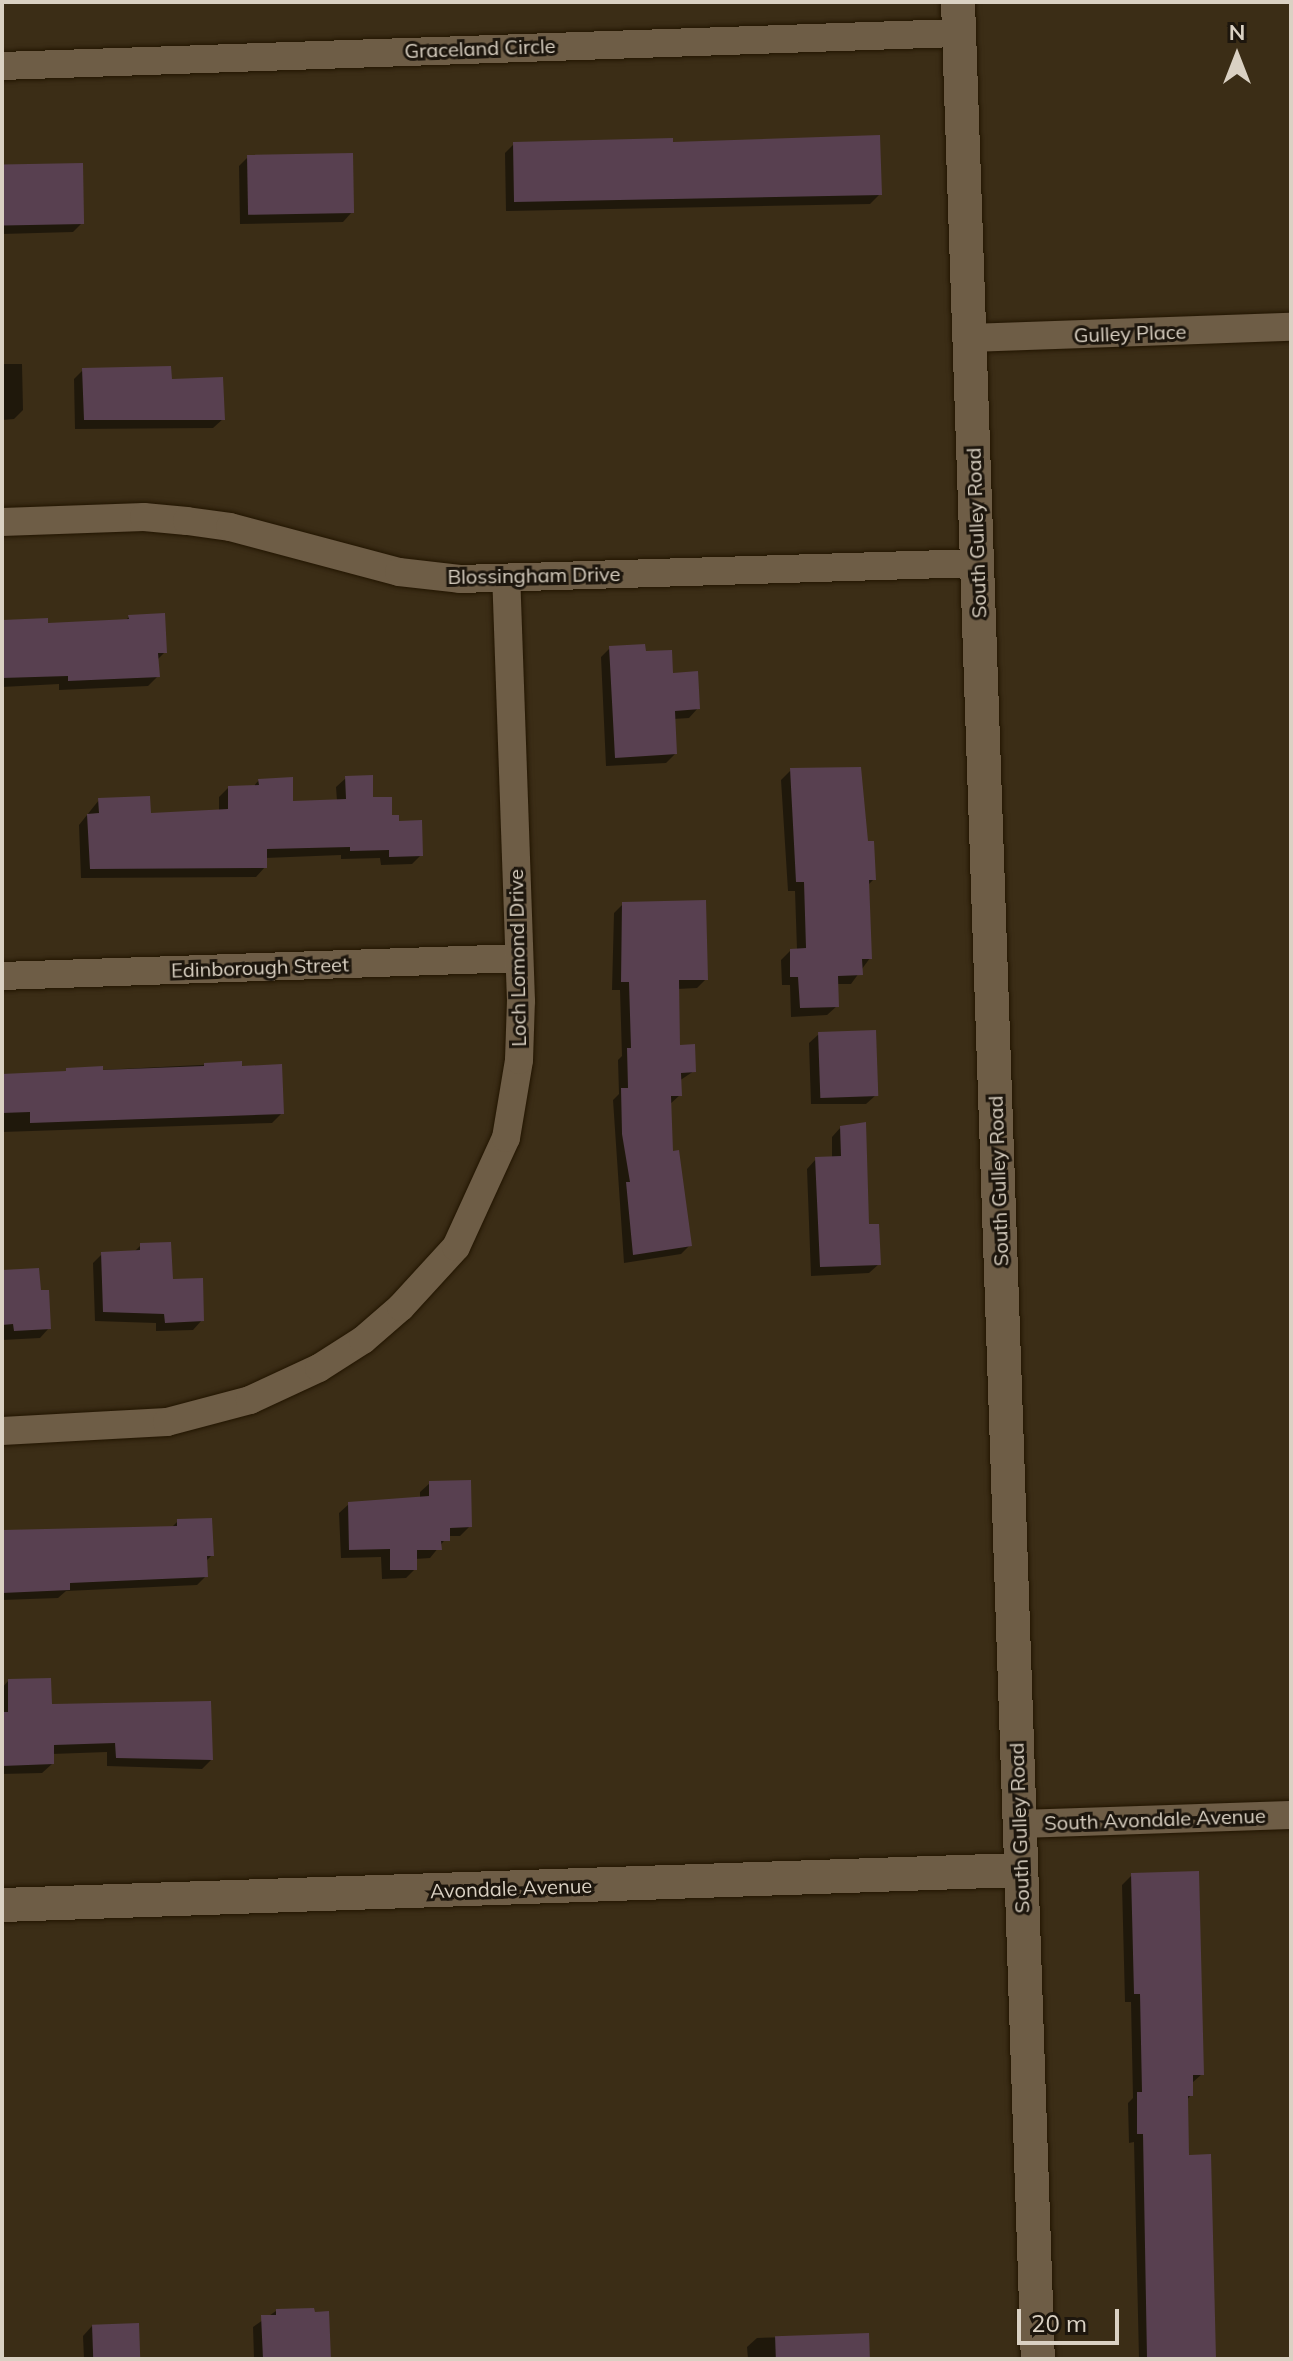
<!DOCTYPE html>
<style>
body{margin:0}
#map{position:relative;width:1293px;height:2361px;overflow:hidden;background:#3b2d16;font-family:Mulish,sans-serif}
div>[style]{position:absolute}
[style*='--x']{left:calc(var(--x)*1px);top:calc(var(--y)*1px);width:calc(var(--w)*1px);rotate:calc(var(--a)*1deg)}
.shadow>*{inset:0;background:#0007}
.building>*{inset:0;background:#584050;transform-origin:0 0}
.roads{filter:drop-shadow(0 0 2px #221501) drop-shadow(0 0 2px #221501)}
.minor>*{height:28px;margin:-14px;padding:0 14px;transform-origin:14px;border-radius:14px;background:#6e5d46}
.tertiary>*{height:34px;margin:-17px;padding:0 17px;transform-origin:17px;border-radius:17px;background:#6e5d46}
span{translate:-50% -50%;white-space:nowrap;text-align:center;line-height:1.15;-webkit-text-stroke:6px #1d160d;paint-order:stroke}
.street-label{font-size:20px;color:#dad1c3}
.frame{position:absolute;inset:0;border:4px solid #dad1c3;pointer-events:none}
.north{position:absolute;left:1197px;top:16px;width:80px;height:80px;-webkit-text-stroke:6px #1d160d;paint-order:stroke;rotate:0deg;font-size:22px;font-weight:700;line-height:32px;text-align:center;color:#dad1c3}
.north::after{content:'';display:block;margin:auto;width:28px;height:36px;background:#dad1c3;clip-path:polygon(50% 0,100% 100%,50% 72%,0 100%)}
.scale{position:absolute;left:1017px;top:2309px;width:102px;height:36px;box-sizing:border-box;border:4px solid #dad1c3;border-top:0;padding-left:10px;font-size:24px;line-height:28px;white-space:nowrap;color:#dad1c3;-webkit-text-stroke:6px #1d160d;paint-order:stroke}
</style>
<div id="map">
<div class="shadow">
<i style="clip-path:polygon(514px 144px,671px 145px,880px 194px,870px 204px,506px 211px,505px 153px)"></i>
<i style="clip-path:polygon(248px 157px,352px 212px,343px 222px,240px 224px,239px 166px)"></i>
<i style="clip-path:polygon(2px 166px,82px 223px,73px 232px,2px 234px)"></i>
<i style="clip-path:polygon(2px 364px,22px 364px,23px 410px,14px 419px,2px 420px)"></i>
<i style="clip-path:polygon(83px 370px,170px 381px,223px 419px,213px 428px,75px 429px,74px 379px)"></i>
<i style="clip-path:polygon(129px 617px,165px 652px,157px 660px,158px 676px,148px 686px,59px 690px,59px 684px,2px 687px,2px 622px,46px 625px,125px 621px)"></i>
<i style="clip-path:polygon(610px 648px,644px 653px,671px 675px,698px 708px,689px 718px,673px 719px,675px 754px,666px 763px,606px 766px,601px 657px)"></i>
<i style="clip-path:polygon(791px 770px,866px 843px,874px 879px,868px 885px,870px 958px,851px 984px,836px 984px,837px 1006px,827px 1015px,791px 1017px,790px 985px,782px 985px,781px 960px,790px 951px,797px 950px,795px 891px,788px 891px,781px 780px)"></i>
<i style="clip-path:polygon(346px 778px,397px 823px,421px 855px,412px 864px,381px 865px,380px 858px,341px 859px,341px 855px,265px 858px,265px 867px,256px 877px,81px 878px,79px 825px,99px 800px,149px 816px,219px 811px,219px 797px,228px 788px,253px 787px,259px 780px,291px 803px,337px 801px,336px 787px)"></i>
<i style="clip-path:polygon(623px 904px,706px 979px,697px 988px,677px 989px,678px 1047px,694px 1071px,679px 1081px,680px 1095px,669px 1105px,671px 1153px,690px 1245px,681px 1254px,624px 1263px,613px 1100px,619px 1094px,618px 1060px,622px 1056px,620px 990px,612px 990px,614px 913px)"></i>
<i style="clip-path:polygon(819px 1034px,876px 1095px,866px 1104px,811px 1104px,809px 1043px)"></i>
<i style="clip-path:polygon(240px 1063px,282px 1113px,272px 1123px,2px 1132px,2px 1075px)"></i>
<i style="clip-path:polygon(841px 1127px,879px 1264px,869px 1273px,811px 1276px,807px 1169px,816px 1159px,832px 1159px,832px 1137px)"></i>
<i style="clip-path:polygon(141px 1245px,202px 1320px,193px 1330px,156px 1331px,156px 1323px,95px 1321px,93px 1263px,102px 1254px,133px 1253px)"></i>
<i style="clip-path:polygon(2px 1272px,39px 1292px,49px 1328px,40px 1338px,2px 1340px)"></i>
<i style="clip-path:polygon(430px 1483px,470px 1526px,460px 1536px,448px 1536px,430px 1558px,415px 1559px,415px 1569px,406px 1578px,382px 1579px,381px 1557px,341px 1558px,339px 1513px,349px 1504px,420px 1499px,420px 1492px)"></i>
<i style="clip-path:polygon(178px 1521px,212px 1555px,206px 1561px,206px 1576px,197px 1585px,66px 1591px,58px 1598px,2px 1600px,2px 1531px,171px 1528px)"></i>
<i style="clip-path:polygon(8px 1681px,50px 1706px,211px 1760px,202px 1769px,107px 1766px,107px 1752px,52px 1754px,52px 1764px,42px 1773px,2px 1774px,2px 1688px)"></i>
<i style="clip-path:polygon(1132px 1875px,1202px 2074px,1192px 2083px,1191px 2095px,1186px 2101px,1187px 2157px,1214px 2359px,1139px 2359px,1134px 2142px,1129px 2143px,1128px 2103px,1133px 2098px,1131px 2002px,1125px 2002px,1122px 1885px)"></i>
<i style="clip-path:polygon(276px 2311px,329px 2359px,254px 2359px,253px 2327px)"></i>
<i style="clip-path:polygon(92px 2326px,138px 2359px,84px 2359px,83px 2336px)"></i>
<i style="clip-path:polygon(867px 2335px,868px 2359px,748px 2359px,747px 2347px,757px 2338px)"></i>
</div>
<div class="building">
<i style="clip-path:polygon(880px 135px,882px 195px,514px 202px,513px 142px,673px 138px,673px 142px)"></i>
<i style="left:353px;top:153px;width:60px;height:106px;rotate:89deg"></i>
<i style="left:83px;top:163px;width:61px;height:81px;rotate:89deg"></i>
<i style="clip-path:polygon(171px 366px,172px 379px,223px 377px,225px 420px,84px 420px,82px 368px)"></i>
<i style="clip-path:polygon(165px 613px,167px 653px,158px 653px,160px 677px,68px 681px,68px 676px,2px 678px,2px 620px,48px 618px,48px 623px,129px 619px,128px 615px)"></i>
<i style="clip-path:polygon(645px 644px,646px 651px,672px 650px,673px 673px,698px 671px,700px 709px,675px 711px,677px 754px,615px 758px,609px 646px)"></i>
<i style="clip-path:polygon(861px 767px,868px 841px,874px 841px,876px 880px,869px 880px,872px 959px,862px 959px,863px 975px,838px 976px,839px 1007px,800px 1008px,798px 977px,790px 977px,790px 949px,806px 948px,804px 882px,796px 882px,790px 768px)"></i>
<i style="clip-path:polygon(373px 775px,373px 797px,392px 797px,392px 815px,399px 815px,399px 821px,422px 820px,423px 856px,389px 857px,389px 850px,350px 851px,350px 847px,267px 849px,267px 868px,90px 869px,87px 814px,99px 813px,98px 798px,150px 796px,151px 813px,228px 809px,228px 786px,259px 785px,258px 779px,293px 777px,293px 801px,346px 799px,345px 776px)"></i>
<i style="clip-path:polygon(706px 900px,708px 980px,679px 980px,680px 1045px,695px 1044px,696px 1072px,681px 1073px,682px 1096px,671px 1096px,673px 1151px,679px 1150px,692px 1246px,633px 1255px,626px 1182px,630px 1182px,622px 1134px,621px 1088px,628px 1088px,627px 1048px,631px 1048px,629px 982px,621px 982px,622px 902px)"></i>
<i style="left:876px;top:1030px;width:66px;height:58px;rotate:88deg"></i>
<i style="clip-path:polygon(242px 1061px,242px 1066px,282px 1064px,284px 1114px,30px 1123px,30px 1112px,2px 1113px,2px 1074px,66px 1071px,66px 1068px,103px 1066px,103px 1070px,204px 1066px,204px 1063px)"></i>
<i style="clip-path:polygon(866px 1122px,869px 1224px,879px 1224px,881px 1265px,820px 1267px,815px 1157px,841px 1156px,840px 1126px)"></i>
<i style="clip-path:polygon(171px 1242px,173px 1279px,203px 1278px,204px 1321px,165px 1323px,164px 1314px,103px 1312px,101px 1252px,140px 1250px,140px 1243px)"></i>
<i style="clip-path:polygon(39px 1268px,41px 1290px,49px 1290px,51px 1329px,14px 1331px,13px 1324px,2px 1325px,2px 1270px)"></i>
<i style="clip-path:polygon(471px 1480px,472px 1527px,450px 1528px,450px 1541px,441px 1541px,442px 1550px,417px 1550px,417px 1570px,390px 1570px,390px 1549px,349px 1550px,348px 1502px,429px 1496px,429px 1481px)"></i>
<i style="clip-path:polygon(212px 1518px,214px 1556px,207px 1556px,208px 1577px,70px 1583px,70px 1590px,2px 1593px,2px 1530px,177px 1526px,177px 1519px)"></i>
<i style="clip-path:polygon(51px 1678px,52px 1704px,211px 1701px,213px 1760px,116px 1758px,115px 1743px,54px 1745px,54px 1764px,2px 1766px,2px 1712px,8px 1712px,8px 1679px)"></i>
<i style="clip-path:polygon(1199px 1871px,1204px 2075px,1193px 2075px,1193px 2096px,1188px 2096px,1189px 2155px,1211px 2154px,1216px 2359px,1147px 2359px,1143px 2134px,1137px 2134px,1137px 2092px,1142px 2092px,1140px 1994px,1134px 1994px,1131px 1873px)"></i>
<i style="clip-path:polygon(314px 2308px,315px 2312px,329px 2311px,331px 2359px,263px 2359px,261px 2315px,276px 2315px,276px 2309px)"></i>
<i style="left:139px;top:2323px;width:36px;height:47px;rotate:88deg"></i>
<i style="left:869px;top:2333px;width:26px;height:94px;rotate:88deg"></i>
</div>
<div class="roads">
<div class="minor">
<i style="--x:2;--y:66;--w:957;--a:-1.98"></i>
<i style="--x:969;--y:338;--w:322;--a:-2"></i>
<i style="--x:2;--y:522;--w:142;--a:-2"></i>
<i style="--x:144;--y:517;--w:43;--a:5.3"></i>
<i style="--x:187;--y:521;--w:43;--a:7.9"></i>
<i style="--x:230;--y:527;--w:175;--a:14.9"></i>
<i style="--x:399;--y:572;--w:61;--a:6.5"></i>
<i style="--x:460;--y:579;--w:517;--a:-1.77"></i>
<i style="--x:2;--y:976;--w:517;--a:-1.99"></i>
<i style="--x:2;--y:1431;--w:165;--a:-3.1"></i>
<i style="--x:167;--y:1422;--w:86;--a:-14.8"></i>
<i style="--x:250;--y:1400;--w:76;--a:-24.9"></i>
<i style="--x:319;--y:1368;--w:52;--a:-32.5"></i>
<i style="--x:363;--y:1340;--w:50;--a:-41"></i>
<i style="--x:401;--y:1307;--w:81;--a:-47.5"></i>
<i style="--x:456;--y:1247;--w:120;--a:-65.4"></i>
<i style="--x:506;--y:1138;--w:79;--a:-80.5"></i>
<i style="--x:519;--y:1060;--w:59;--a:-88.1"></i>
<i style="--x:521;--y:1001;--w:423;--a:-92"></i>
<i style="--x:1019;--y:1824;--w:272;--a:-1.9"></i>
</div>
<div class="tertiary">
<i style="--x:958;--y:2;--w:2358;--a:88.06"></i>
<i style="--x:2;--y:1905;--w:1019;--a:-1.97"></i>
</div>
</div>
<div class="street-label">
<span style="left:480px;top:48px;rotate:-2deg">Graceland Circle</span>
<span style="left:1130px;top:333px;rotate:-2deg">Gulley Place</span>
<span style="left:976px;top:533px;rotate:-92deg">South Gulley Road</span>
<span style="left:534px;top:575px;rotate:-1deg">Blossingham Drive</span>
<span style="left:517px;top:958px;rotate:-91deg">Loch Lomond Drive</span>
<span style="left:260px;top:967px;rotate:-2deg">Edinborough Street</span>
<span style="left:998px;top:1181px;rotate:-92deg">South Gulley Road</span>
<span style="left:1155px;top:1819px;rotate:-2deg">South Avondale Avenue</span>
<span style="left:1019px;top:1828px;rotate:-92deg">South Gulley Road</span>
<span style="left:511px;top:1888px;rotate:-2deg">Avondale Avenue</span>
</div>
<div class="frame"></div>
<div class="north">N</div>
<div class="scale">20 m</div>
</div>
